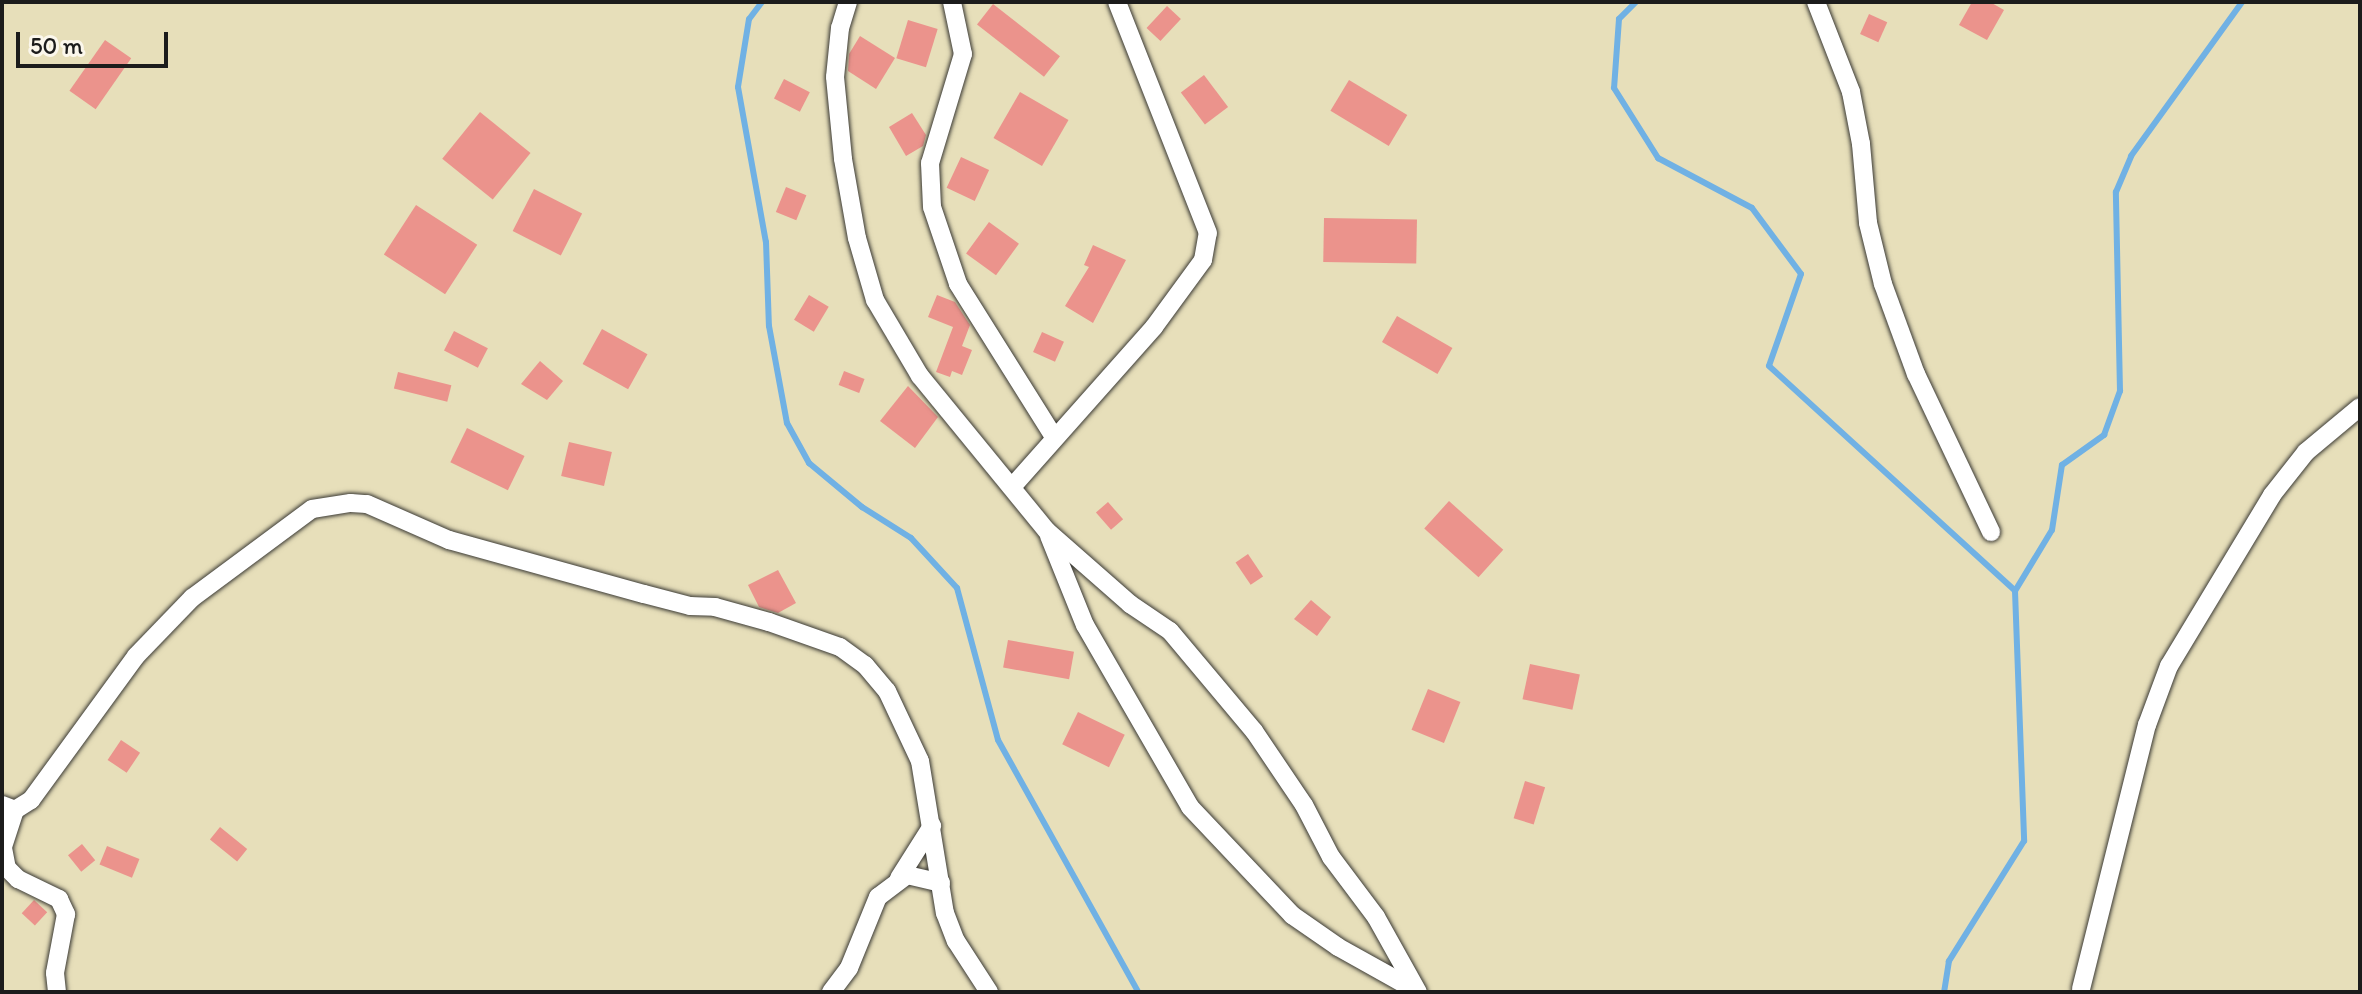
<!DOCTYPE html>
<style>
body{margin:0}
#map{position:relative;width:2362px;height:994px;overflow:hidden;background:#e7dfba;font-family:Itim,sans-serif}
div>[style]{position:absolute}
[style*='--x']{left:calc(var(--x)*1px);top:calc(var(--y)*1px);width:calc(var(--w)*1px);rotate:calc(var(--a)*1deg)}
.stream>*{height:6px;margin:-3px;padding:0 3px;transform-origin:3px;border-radius:3px;background:#70b1e4}
.building>*{inset:0;background:#eb938c;transform-origin:0 0}
.roads{filter:drop-shadow(0 0 2px #3a3934) drop-shadow(0 0 2px #3a3934)}
.street>*{height:18px;margin:-9px;padding:0 9px;transform-origin:9px;border-radius:9px;background:#fff}
span{translate:-50% -50%;white-space:nowrap;text-align:center;line-height:1.15;-webkit-text-stroke:7px #fbf7ec;paint-order:stroke}
.frame{position:absolute;inset:0;border:4px solid #1c1c1c;pointer-events:none}
.scale{position:absolute;left:16px;top:32px;width:152px;height:36px;box-sizing:border-box;border:4px solid #1c1c1c;border-top:0;padding-left:10px;font-size:24px;line-height:28px;white-space:nowrap;color:#1c1c1c;-webkit-text-stroke:6px #fbf7ec;paint-order:stroke}
</style>
<div id="map">
<div class="stream">
<i style="--x:762;--y:2;--w:21;--a:127"></i>
<i style="--x:749;--y:19;--w:69;--a:99.2"></i>
<i style="--x:738;--y:87;--w:158;--a:79.8"></i>
<i style="--x:766;--y:242;--w:84;--a:88"></i>
<i style="--x:769;--y:326;--w:99;--a:79.5"></i>
<i style="--x:787;--y:423;--w:46;--a:61.2"></i>
<i style="--x:809;--y:463;--w:69;--a:39.7"></i>
<i style="--x:862;--y:507;--w:58;--a:32.3"></i>
<i style="--x:911;--y:538;--w:68;--a:47.4"></i>
<i style="--x:957;--y:588;--w:157;--a:74.9"></i>
<i style="--x:998;--y:740;--w:288;--a:60.9"></i>
<i style="--x:1636;--y:2;--w:24;--a:135"></i>
<i style="--x:1619;--y:19;--w:69;--a:94.1"></i>
<i style="--x:1614;--y:88;--w:83;--a:57.8"></i>
<i style="--x:1658;--y:158;--w:106;--a:28"></i>
<i style="--x:1752;--y:208;--w:82;--a:53.4"></i>
<i style="--x:1801;--y:274;--w:97;--a:109.2"></i>
<i style="--x:1769;--y:366;--w:333;--a:42.4"></i>
<i style="--x:2015;--y:591;--w:250;--a:87.9"></i>
<i style="--x:2024;--y:841;--w:142;--a:122"></i>
<i style="--x:1949;--y:961;--w:31;--a:99"></i>
<i style="--x:2015;--y:591;--w:71;--a:-58.8"></i>
<i style="--x:2052;--y:530;--w:66;--a:-81.3"></i>
<i style="--x:2062;--y:465;--w:52;--a:-35.5"></i>
<i style="--x:2104;--y:435;--w:47;--a:-70"></i>
<i style="--x:2120;--y:391;--w:199;--a:-91.2"></i>
<i style="--x:2116;--y:192;--w:39;--a:-67"></i>
<i style="--x:2131;--y:156;--w:190;--a:-54.2"></i>
</div>
<div class="building">
<i style="clip-path:polygon(1972px 2px,1990px 2px,2004px 10px,1987px 40px,1959px 25px)"></i>
<i style="left:993px;top:4px;width:85px;height:26px;rotate:38deg"></i>
<i style="left:1167px;top:6px;width:19px;height:30px;rotate:43deg"></i>
<i style="left:1869px;top:14px;width:20px;height:22px;rotate:24deg"></i>
<i style="left:908px;top:20px;width:31px;height:40px;rotate:17deg"></i>
<i style="clip-path:polygon(860px 36px,895px 58px,876px 89px,848px 71px,849px 54px)"></i>
<i style="left:105px;top:40px;width:32px;height:62px;rotate:35deg"></i>
<i style="left:1204px;top:75px;width:40px;height:29px;rotate:53deg"></i>
<i style="left:784px;top:79px;width:29px;height:22px;rotate:27deg"></i>
<i style="left:1349px;top:80px;width:68px;height:36px;rotate:31deg"></i>
<i style="left:1020px;top:92px;width:56px;height:53px;rotate:30deg"></i>
<i style="left:480px;top:112px;width:65px;height:60px;rotate:39deg"></i>
<i style="clip-path:polygon(912px 113px,926px 135px,923px 146px,906px 156px,889px 127px)"></i>
<i style="left:961px;top:157px;width:31px;height:34px;rotate:25deg"></i>
<i style="left:786px;top:187px;width:22px;height:27px;rotate:22deg"></i>
<i style="left:534px;top:189px;width:54px;height:47px;rotate:27deg"></i>
<i style="left:416px;top:205px;width:73px;height:59px;rotate:33deg"></i>
<i style="left:1324px;top:218px;width:93px;height:44px;rotate:1deg"></i>
<i style="left:989px;top:222px;width:37px;height:39px;rotate:36deg"></i>
<i style="clip-path:polygon(1093px 245px,1126px 260px,1093px 323px,1065px 306px,1089px 267px,1084px 265px)"></i>
<i style="left:809px;top:295px;width:23px;height:29px;rotate:31deg"></i>
<i style="clip-path:polygon(937px 295px,955px 302px,970px 325px,962px 346px,972px 350px,962px 375px,952px 371px,950px 377px,936px 372px,953px 327px,928px 317px)"></i>
<i style="left:1397px;top:316px;width:64px;height:30px;rotate:30deg"></i>
<i style="left:602px;top:329px;width:52px;height:40px;rotate:29deg"></i>
<i style="left:454px;top:331px;width:38px;height:22px;rotate:27deg"></i>
<i style="left:1042px;top:332px;width:24px;height:22px;rotate:24deg"></i>
<i style="clip-path:polygon(540px 361px,563px 381px,547px 400px,521px 384px)"></i>
<i style="left:844px;top:371px;width:22px;height:15px;rotate:21deg"></i>
<i style="left:398px;top:372px;width:55px;height:17px;rotate:14deg"></i>
<i style="clip-path:polygon(908px 386px,938px 417px,915px 448px,880px 421px)"></i>
<i style="left:467px;top:428px;width:64px;height:38px;rotate:26deg"></i>
<i style="left:569px;top:442px;width:44px;height:35px;rotate:13deg"></i>
<i style="left:1449px;top:501px;width:73px;height:37px;rotate:42deg"></i>
<i style="left:1108px;top:502px;width:23px;height:16px;rotate:49deg"></i>
<i style="left:1248px;top:554px;width:27px;height:15px;rotate:56deg"></i>
<i style="clip-path:polygon(778px 570px,796px 603px,778px 613px,759px 607px,748px 585px)"></i>
<i style="clip-path:polygon(1311px 600px,1331px 617px,1317px 636px,1294px 619px)"></i>
<i style="left:1008px;top:640px;width:67px;height:28px;rotate:10deg"></i>
<i style="left:1530px;top:664px;width:51px;height:36px;rotate:12deg"></i>
<i style="left:1428px;top:689px;width:35px;height:44px;rotate:22deg"></i>
<i style="left:1078px;top:712px;width:52px;height:36px;rotate:26deg"></i>
<i style="left:121px;top:740px;width:23px;height:24px;rotate:34deg"></i>
<i style="left:1525px;top:781px;width:21px;height:39px;rotate:17deg"></i>
<i style="left:220px;top:827px;width:35px;height:16px;rotate:39deg"></i>
<i style="left:82px;top:844px;width:21px;height:18px;rotate:51deg"></i>
<i style="left:107px;top:846px;width:35px;height:20px;rotate:22deg"></i>
<i style="left:34px;top:900px;width:18px;height:18px;rotate:43deg"></i>
</div>
<div class="roads">
<div class="street">
<i style="--x:848;--y:2;--w:27;--a:107"></i>
<i style="--x:840;--y:28;--w:49;--a:95.8"></i>
<i style="--x:835;--y:77;--w:82;--a:84.4"></i>
<i style="--x:843;--y:159;--w:80;--a:80"></i>
<i style="--x:857;--y:238;--w:65;--a:73.8"></i>
<i style="--x:875;--y:300;--w:88;--a:59.4"></i>
<i style="--x:920;--y:376;--w:200;--a:50.7"></i>
<i style="--x:1047;--y:531;--w:111;--a:41.3"></i>
<i style="--x:1130;--y:604;--w:48;--a:34"></i>
<i style="--x:1170;--y:631;--w:131;--a:50"></i>
<i style="--x:1254;--y:731;--w:89;--a:56"></i>
<i style="--x:1304;--y:805;--w:59;--a:62.6"></i>
<i style="--x:1331;--y:857;--w:75;--a:53.1"></i>
<i style="--x:1376;--y:917;--w:86;--a:60.8"></i>
<i style="--x:952;--y:2;--w:53;--a:78.1"></i>
<i style="--x:963;--y:54;--w:114;--a:106.8"></i>
<i style="--x:930;--y:163;--w:44;--a:87.4"></i>
<i style="--x:932;--y:207;--w:81;--a:71.3"></i>
<i style="--x:958;--y:284;--w:181;--a:57.9"></i>
<i style="--x:1816;--y:2;--w:97;--a:68.7"></i>
<i style="--x:1851;--y:92;--w:53;--a:79.1"></i>
<i style="--x:1861;--y:144;--w:79;--a:84.9"></i>
<i style="--x:1868;--y:223;--w:63;--a:76.2"></i>
<i style="--x:1883;--y:284;--w:96;--a:69.9"></i>
<i style="--x:1916;--y:374;--w:175;--a:64.6"></i>
<i style="--x:1012;--y:487;--w:214;--a:-48.4"></i>
<i style="--x:1154;--y:327;--w:83;--a:-53.8"></i>
<i style="--x:1203;--y:260;--w:27;--a:-80"></i>
<i style="--x:1208;--y:233;--w:248;--a:-111.5"></i>
<i style="--x:1049;--y:536;--w:96;--a:68"></i>
<i style="--x:1085;--y:625;--w:210;--a:60"></i>
<i style="--x:1190;--y:807;--w:149;--a:46.6"></i>
<i style="--x:1292;--y:915;--w:56;--a:34.8"></i>
<i style="--x:1338;--y:947;--w:90;--a:29.1"></i>
<i style="--x:2;--y:805;--w:14;--a:21"></i>
<i style="--x:15;--y:810;--w:19;--a:-32"></i>
<i style="--x:31;--y:800;--w:178;--a:-53.9"></i>
<i style="--x:136;--y:656;--w:81;--a:-46"></i>
<i style="--x:192;--y:598;--w:149;--a:-36.6"></i>
<i style="--x:312;--y:509;--w:39;--a:-9"></i>
<i style="--x:351;--y:503;--w:16;--a:4"></i>
<i style="--x:367;--y:504;--w:90;--a:23.7"></i>
<i style="--x:449;--y:540;--w:202;--a:15.5"></i>
<i style="--x:644;--y:594;--w:48;--a:14.6"></i>
<i style="--x:690;--y:606;--w:25;--a:2"></i>
<i style="--x:715;--y:607;--w:56;--a:15.5"></i>
<i style="--x:769;--y:622;--w:75;--a:19.4"></i>
<i style="--x:840;--y:647;--w:31;--a:36"></i>
<i style="--x:865;--y:665;--w:34;--a:50"></i>
<i style="--x:887;--y:691;--w:77;--a:64.8"></i>
<i style="--x:920;--y:761;--w:154;--a:80.7"></i>
<i style="--x:945;--y:913;--w:30;--a:69"></i>
<i style="--x:956;--y:941;--w:61;--a:57.1"></i>
<i style="--x:15;--y:810;--w:40;--a:108"></i>
<i style="--x:3;--y:848;--w:20;--a:79"></i>
<i style="--x:7;--y:868;--w:16;--a:45"></i>
<i style="--x:18;--y:879;--w:46;--a:26"></i>
<i style="--x:59;--y:899;--w:17;--a:65"></i>
<i style="--x:66;--y:914;--w:60;--a:100.6"></i>
<i style="--x:55;--y:973;--w:19;--a:84"></i>
<i style="--x:899;--y:878;--w:62;--a:-57.6"></i>
<i style="--x:2081;--y:989;--w:272;--a:-76"></i>
<i style="--x:2147;--y:725;--w:63;--a:-69.6"></i>
<i style="--x:2169;--y:666;--w:200;--a:-58.9"></i>
<i style="--x:2272;--y:495;--w:55;--a:-51.7"></i>
<i style="--x:2306;--y:452;--w:70;--a:-39.8"></i>
<i style="--x:831;--y:992;--w:30;--a:-53"></i>
<i style="--x:849;--y:968;--w:77;--a:-67.8"></i>
<i style="--x:878;--y:897;--w:36;--a:-37"></i>
<i style="--x:907;--y:875;--w:35;--a:13"></i>
</div>
</div>
<div class="frame"></div>
<div class="scale">50 m</div>
</div>
